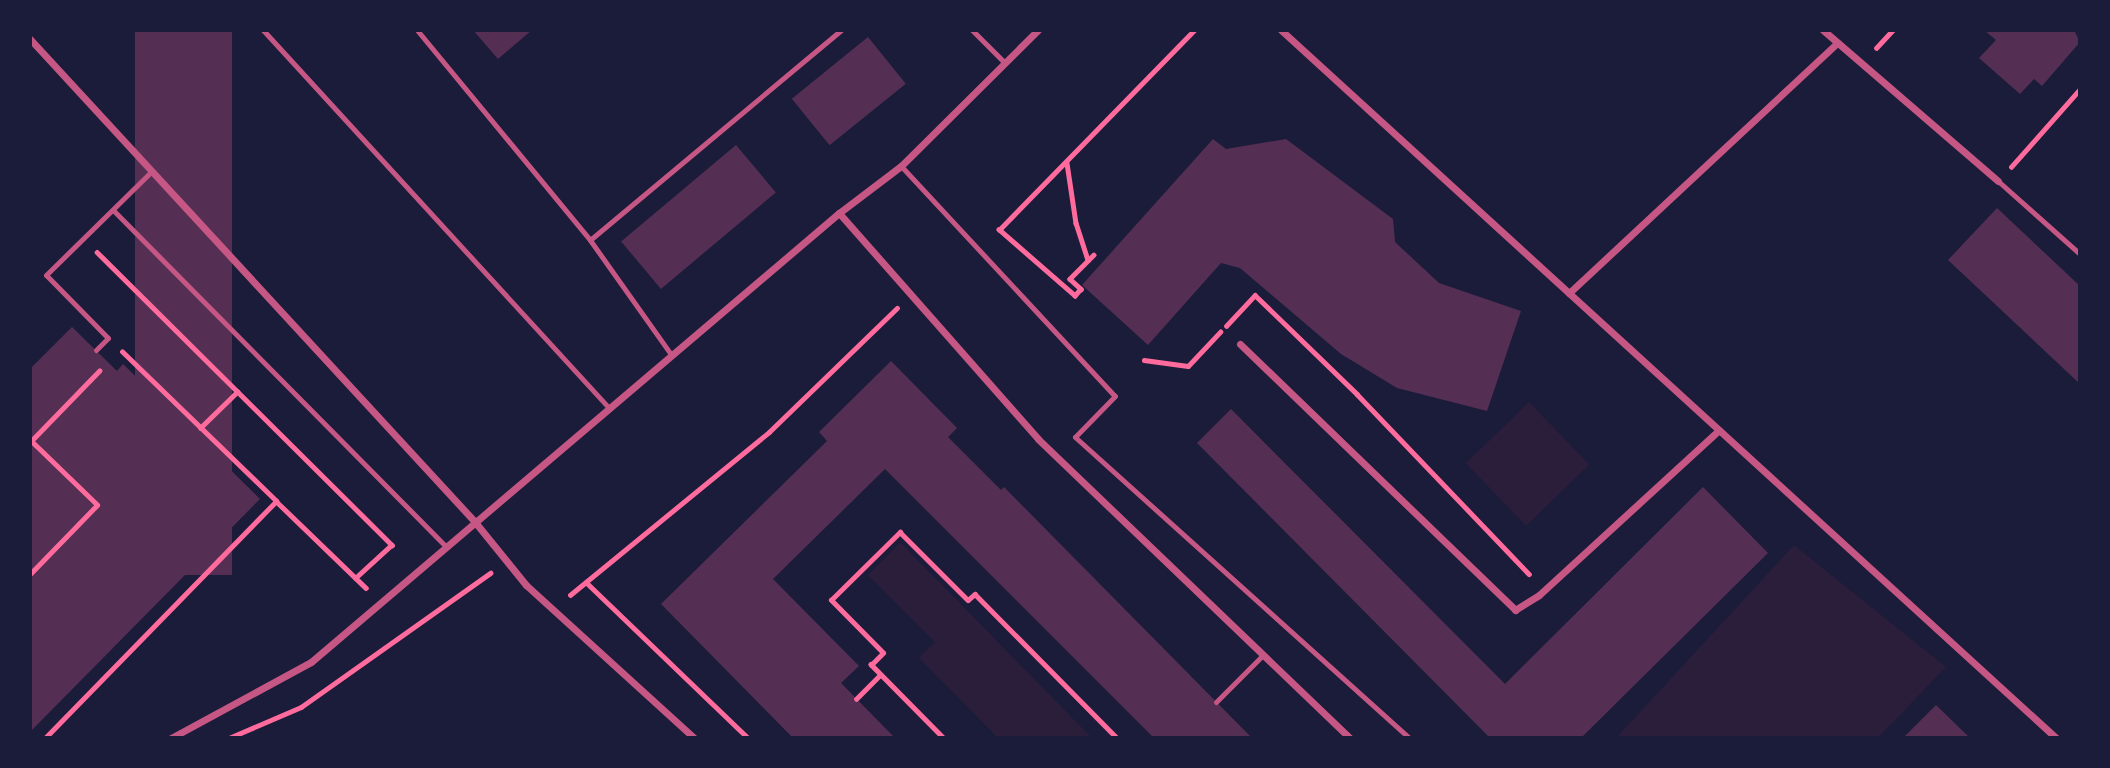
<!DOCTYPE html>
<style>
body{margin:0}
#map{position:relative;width:2110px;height:768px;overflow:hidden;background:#1b1b3a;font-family:Raleway,sans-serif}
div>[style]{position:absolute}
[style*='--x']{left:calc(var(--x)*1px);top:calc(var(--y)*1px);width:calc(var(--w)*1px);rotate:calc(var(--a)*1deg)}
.green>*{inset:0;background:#2a1e3b;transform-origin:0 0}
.building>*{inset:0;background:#542f53;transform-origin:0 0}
.path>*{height:4.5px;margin:-2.25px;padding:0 2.25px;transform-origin:2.25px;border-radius:2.25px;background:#ff6b9d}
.service>*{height:5px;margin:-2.5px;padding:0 2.5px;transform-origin:2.5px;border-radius:2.5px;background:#c65784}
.minor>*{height:7px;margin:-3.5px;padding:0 3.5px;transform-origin:3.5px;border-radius:3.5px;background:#c65784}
span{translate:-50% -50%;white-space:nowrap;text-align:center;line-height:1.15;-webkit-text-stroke:6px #1b1b3a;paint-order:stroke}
.frame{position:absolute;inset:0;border:32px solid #1b1b3a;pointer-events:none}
</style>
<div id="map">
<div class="green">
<i style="left:1529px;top:402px;width:87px;height:88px;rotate:46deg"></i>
<i style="clip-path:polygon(900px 543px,901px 543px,1092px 738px,998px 738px,919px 658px,935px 642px,868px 575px)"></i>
<i style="clip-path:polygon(1794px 545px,1946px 667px,1878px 738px,1616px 738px)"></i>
</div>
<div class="building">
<i style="left:135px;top:30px;width:97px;height:545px"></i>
<i style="clip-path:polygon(473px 30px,532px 30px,498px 59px)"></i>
<i style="clip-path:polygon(1984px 30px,2074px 30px,2080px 42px,2042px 86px,2034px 79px,2020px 94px,1979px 58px,1996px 40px)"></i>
<i style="left:868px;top:37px;width:60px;height:98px;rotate:51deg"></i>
<i style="clip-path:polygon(1213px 139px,1226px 149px,1286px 139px,1393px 219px,1395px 242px,1439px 283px,1521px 311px,1487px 411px,1397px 388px,1341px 354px,1240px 268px,1221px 263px,1148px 345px,1082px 285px)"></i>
<i style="left:736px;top:145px;width:62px;height:150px;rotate:50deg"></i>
<i style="clip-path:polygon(1997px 208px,2080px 286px,2080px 384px,1948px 260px)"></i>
<i style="clip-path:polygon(72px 327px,117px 371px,123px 364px,260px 499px,30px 732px,30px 369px)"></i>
<i style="clip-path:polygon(891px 361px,957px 428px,948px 437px,1001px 490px,1004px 487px,1252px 738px,1154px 738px,885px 469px,773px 579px,859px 666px,841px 683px,895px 738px,793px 738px,661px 604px,827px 441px,819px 432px)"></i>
<i style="clip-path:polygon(1231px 409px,1505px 684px,1703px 487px,1768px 553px,1581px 738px,1490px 738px,1197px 443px)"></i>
<i style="clip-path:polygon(1936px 705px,1970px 738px,1903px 738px)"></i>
</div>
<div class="path">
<i style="--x:1876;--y:48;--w:25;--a:-47"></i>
<i style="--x:1067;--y:163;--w:61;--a:81.5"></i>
<i style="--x:1076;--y:223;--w:39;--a:72"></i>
<i style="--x:2011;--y:167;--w:104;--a:-48.5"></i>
<i style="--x:97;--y:252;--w:416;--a:44.8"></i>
<i style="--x:392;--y:545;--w:49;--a:137.5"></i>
<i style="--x:1094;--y:255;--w:34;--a:135"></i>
<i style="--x:1070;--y:279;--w:15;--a:42"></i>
<i style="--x:1081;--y:289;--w:9;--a:131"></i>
<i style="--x:1075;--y:296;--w:101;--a:-139"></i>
<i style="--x:999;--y:230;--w:279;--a:-45.7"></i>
<i style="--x:1226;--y:326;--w:42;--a:-46.9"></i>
<i style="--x:1255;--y:295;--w:142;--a:44.1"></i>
<i style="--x:1357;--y:394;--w:249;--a:46.3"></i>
<i style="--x:1144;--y:360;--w:44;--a:7.8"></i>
<i style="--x:1188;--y:366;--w:47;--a:-46.7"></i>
<i style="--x:200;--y:428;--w:52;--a:-44.2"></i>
<i style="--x:276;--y:501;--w:125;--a:44"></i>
<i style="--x:30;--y:574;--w:96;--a:-45.8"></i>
<i style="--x:97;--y:505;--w:92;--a:-135.9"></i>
<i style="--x:31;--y:441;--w:98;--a:-45.8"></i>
<i style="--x:586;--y:582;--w:225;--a:43.9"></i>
<i style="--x:570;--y:595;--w:257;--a:-39.3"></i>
<i style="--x:769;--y:432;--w:178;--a:-44.1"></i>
<i style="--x:856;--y:699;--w:34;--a:-45"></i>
<i style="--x:45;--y:738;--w:331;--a:-45.7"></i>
<i style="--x:276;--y:501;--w:214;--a:-135.9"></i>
<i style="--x:229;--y:738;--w:78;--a:-23.3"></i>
<i style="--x:301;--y:707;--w:232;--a:-35.3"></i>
<i style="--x:943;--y:738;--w:103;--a:-134.6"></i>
<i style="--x:871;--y:665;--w:17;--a:-45"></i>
<i style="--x:883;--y:653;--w:74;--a:-134.5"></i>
<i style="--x:831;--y:600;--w:97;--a:-44.6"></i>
<i style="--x:900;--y:532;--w:96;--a:45"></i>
<i style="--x:968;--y:600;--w:9;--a:-41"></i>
<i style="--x:975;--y:594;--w:202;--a:45.4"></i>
</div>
<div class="service">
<i style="--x:263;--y:30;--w:512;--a:47.53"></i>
<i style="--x:417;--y:30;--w:272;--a:50.5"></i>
<i style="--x:590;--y:240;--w:142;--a:54.7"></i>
<i style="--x:972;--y:30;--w:44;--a:45"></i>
<i style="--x:901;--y:166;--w:314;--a:47.1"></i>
<i style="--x:1115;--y:396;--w:57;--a:134.3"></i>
<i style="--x:1075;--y:437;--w:450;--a:42"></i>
<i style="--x:1998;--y:181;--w:110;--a:41.7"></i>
<i style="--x:113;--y:210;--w:474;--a:45.3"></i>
<i style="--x:590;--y:240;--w:327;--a:-39.9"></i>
<i style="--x:96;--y:350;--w:17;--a:-45"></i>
<i style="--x:108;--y:338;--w:88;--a:-134.5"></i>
<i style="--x:46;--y:275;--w:148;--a:-44.5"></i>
<i style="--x:1216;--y:702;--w:66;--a:-45"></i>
</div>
<div class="minor">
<i style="--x:1281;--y:30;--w:1050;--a:42.41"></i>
<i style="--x:1823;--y:30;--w:231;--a:40.8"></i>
<i style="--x:30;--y:39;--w:657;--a:47.34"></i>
<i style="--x:475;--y:522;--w:81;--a:51"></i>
<i style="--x:526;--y:585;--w:227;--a:42.3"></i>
<i style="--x:839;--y:213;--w:301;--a:48.6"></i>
<i style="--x:1038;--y:439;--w:432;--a:43.8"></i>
<i style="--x:1569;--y:293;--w:367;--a:-43"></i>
<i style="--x:1240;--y:344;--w:383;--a:44"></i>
<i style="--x:1515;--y:610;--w:28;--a:-32"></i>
<i style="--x:1539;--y:595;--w:244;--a:-42.5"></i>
<i style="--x:171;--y:738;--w:159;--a:-28.5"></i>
<i style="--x:311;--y:662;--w:693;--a:-40.38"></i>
<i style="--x:839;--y:213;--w:78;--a:-37.2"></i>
<i style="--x:901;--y:166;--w:193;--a:-44.8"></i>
</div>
<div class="frame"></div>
</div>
